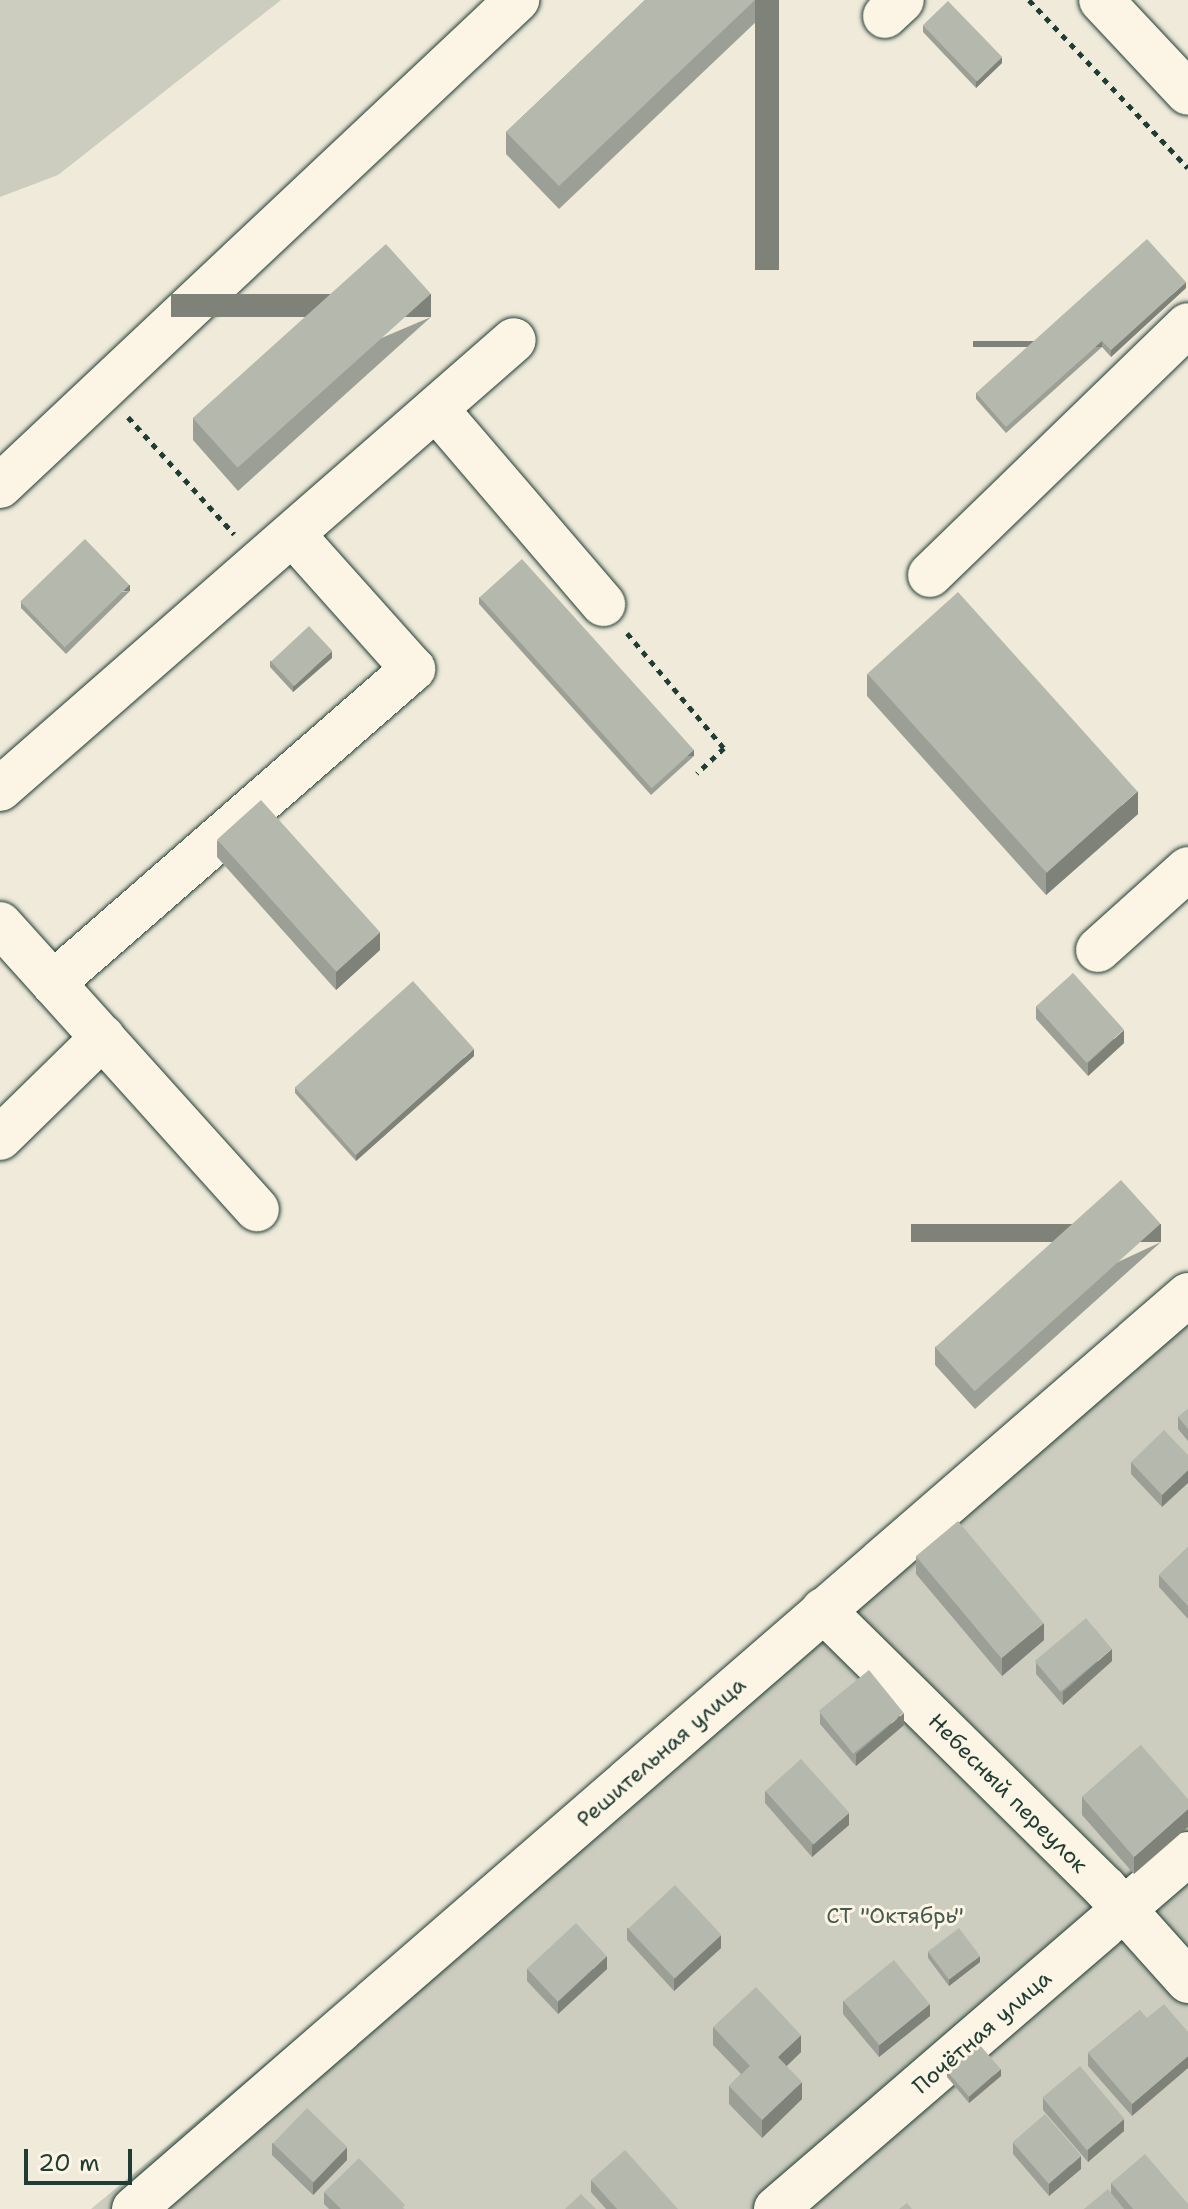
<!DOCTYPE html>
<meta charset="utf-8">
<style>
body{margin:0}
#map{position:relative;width:1188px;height:2209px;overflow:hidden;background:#efeada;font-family:"Shantell Sans",sans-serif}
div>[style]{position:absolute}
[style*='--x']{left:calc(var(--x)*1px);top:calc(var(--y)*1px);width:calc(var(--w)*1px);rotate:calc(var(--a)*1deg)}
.green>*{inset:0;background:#cccdbf}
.path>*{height:5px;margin-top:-2.5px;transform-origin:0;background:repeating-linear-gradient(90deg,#1f3d34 0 6px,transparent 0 12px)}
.roads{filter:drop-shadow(0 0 2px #1f3d34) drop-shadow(0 0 2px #1f3d34)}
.minor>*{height:44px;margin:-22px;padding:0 22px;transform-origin:22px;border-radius:22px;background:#fcf5e5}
.major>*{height:44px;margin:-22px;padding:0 22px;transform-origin:22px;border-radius:22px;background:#fcf5e5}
.wall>*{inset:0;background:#9c9f95}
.shaded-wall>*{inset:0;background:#7f8279;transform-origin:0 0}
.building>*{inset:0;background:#b5b9ad;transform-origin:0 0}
span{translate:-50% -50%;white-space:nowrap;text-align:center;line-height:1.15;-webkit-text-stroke:6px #fcf5e5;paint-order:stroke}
.street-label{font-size:22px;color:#1f3d34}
.park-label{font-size:22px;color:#425a50}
.scale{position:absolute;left:24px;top:2149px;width:108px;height:36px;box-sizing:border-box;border:4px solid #1f3d34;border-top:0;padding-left:10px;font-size:24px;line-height:28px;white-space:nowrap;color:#1f3d34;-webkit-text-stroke:6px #fcf5e5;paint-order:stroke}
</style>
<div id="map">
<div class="green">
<i style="clip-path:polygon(0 0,281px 0,58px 175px,0 197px)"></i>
<i style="clip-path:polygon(1188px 1275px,1188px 2209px,91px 2209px,450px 1910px)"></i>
</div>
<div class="path">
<i style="--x:1029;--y:0;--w:231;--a:46.6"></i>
<i style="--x:128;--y:417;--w:158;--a:47.8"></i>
<i style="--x:627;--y:633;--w:150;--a:49.9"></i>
<i style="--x:724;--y:748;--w:37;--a:137"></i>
</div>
<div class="roads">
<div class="minor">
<i style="--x:885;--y:16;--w:23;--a:-43"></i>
<i style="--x:436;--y:409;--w:257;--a:49.4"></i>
<i style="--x:0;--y:486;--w:710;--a:-43.23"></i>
<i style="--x:930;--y:575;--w:359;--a:-44.1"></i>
<i style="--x:0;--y:789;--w:682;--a:-41.14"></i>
<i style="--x:0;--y:924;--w:384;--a:48"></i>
<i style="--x:1098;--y:950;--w:121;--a:-42"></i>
<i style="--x:53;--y:983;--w:478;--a:-41.1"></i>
<i style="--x:413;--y:669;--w:180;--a:-131.8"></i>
<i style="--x:0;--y:1138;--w:144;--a:-44.4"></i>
<i style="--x:823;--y:1610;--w:395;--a:44.6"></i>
<i style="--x:1104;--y:1887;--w:126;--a:48.2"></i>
<i style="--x:134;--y:2209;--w:1395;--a:-40.93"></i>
<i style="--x:776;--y:2209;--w:544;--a:-40.75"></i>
</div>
<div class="major">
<i style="--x:1101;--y:0;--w:127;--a:46.9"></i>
</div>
</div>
<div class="wall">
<i style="clip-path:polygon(645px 0,779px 0,559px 209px,506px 154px,506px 132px)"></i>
<i style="clip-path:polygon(923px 25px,1002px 63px,976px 88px,923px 32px)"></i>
<i style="clip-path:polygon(1186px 288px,1111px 357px,1102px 347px,1006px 433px,976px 399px,976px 393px)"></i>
<i style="clip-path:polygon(431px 317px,238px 491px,193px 440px,193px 418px)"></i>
<i style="clip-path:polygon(130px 591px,66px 654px,21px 608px,21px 602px)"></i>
<i style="clip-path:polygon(479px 597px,694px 756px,651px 795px,479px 604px)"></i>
<i style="clip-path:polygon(332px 658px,293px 692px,270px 667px,270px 661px)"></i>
<i style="clip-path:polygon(867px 674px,1138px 814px,1046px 895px,867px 696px)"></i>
<i style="clip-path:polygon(217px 840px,380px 950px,336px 990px,217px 857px)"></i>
<i style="clip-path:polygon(1036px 1006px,1124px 1043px,1088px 1076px,1036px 1019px)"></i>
<i style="clip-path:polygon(474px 1056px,356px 1161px,295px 1093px,295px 1087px)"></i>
<i style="clip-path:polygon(1161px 1242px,975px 1409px,935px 1365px,935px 1347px)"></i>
<i style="clip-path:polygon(1188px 1409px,1188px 1441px,1178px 1429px,1178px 1417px)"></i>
<i style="clip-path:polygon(1188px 1455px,1162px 1507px,1131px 1474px,1131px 1462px)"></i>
<i style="clip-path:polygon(1188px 1547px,1188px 1619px,1159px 1587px,1159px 1575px)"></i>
<i style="clip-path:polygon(916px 1556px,1044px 1640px,1002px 1676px,916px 1574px)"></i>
<i style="clip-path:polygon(1112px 1661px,1063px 1705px,1036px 1674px,1036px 1662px)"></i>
<i style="clip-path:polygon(820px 1712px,904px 1725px,856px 1766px,820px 1724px)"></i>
<i style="clip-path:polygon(1141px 1745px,1134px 1874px,1082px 1815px,1082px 1797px)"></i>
<i style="clip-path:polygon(765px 1791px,849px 1825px,812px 1857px,765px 1803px)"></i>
<i style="clip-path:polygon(627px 1928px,721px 1948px,674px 1991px,627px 1940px)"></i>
<i style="clip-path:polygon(928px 1952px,980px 1962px,949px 1986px,928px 1958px)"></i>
<i style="clip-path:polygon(527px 1969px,607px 1969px,558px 2014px,527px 1981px)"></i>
<i style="clip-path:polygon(843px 2001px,930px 2016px,879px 2057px,843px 2014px)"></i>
<i style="clip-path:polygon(1140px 2010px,1132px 2116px,1088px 2066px,1088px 2053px)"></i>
<i style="clip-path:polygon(713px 2027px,801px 2052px,787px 2066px,802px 2099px,762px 2138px,729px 2104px,729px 2086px,741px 2074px,713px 2045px)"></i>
<i style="clip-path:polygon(947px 2071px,1001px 2076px,969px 2103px,947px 2077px)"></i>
<i style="clip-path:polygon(1043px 2098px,1124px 2131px,1088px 2162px,1043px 2110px)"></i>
<i style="clip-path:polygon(1013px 2142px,1081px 2169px,1049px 2196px,1013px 2154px)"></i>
<i style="clip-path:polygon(272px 2143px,347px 2160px,313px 2195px,272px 2155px)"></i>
<i style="clip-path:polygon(591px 2180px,678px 2209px,606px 2209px,591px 2192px)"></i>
<i style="clip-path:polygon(1111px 2183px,1188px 2209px,1084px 2209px,1111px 2194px)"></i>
<i style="clip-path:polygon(324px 2192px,405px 2209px,329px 2209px,324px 2204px)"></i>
</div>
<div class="shaded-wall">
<i style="left:755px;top:0;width:24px;height:270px"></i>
<i style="clip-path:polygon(1002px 57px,1002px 63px,976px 88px,976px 81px)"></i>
<i style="clip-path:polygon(1186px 282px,1186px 288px,1111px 357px,1111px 350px)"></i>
<i style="left:431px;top:294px;width:23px;height:260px;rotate:90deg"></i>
<i style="left:1102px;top:341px;width:6px;height:129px;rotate:90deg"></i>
<i style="left:130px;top:585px;width:6px;height:90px;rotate:90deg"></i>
<i style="clip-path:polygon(332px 651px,332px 658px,293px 692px,293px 686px)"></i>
<i style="left:694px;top:750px;width:6px;height:58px;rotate:90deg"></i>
<i style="clip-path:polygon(1138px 791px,1138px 814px,1046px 895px,1046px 873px)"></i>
<i style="clip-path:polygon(380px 932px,380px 950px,336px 990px,336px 972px)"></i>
<i style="clip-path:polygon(1124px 1030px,1124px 1043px,1088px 1076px,1088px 1063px)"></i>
<i style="clip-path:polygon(474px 1049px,474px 1056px,356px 1161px,356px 1155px)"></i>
<i style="left:1161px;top:1224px;width:18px;height:250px;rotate:90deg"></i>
<i style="clip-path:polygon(1188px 1470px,1188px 1483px,1162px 1507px,1162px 1495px)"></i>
<i style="clip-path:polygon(1044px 1623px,1044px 1640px,1002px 1676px,1002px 1658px)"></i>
<i style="clip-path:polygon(1112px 1649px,1112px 1661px,1063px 1705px,1063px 1692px)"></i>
<i style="clip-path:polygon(904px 1713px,904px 1725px,856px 1766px,856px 1754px)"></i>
<i style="clip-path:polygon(1188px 1809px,1188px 1827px,1134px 1874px,1134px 1857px)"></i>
<i style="clip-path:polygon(849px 1813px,849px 1825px,812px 1857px,812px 1845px)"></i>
<i style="clip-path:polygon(721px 1935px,721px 1948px,674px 1991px,674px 1979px)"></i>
<i style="clip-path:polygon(607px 1956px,607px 1969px,558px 2014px,558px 2002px)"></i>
<i style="clip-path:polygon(980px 1956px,980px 1962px,949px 1986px,949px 1980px)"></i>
<i style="clip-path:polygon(930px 2004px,930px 2016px,879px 2057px,879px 2045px)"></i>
<i style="clip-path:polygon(801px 2035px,801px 2052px,778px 2074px,778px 2057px)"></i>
<i style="clip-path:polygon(1188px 2056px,1188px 2068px,1132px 2116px,1132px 2104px)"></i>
<i style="clip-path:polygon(1001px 2069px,1001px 2076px,969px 2103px,969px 2097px)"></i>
<i style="clip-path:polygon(802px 2082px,802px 2099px,762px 2138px,762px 2120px)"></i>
<i style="clip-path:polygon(1124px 2119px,1124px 2131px,1088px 2162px,1088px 2150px)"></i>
<i style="clip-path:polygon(347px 2147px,347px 2160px,313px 2195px,313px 2183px)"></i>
<i style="clip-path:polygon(1081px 2156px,1081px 2169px,1049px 2196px,1049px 2184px)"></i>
</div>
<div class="building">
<i style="clip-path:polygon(645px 0,755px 0,559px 186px,506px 132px)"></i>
<i style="left:948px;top:1px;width:78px;height:35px;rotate:46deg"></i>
<i style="clip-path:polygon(1147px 239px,1186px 282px,1111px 350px,1102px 341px,1006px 427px,976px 393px)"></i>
<i style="left:386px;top:244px;width:67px;height:260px;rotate:48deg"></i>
<i style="left:85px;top:539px;width:64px;height:90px;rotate:46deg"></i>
<i style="left:522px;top:559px;width:257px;height:57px;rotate:48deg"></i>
<i style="left:958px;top:592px;width:268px;height:122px;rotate:48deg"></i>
<i style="left:309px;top:626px;width:34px;height:52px;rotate:47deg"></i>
<i style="left:261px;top:800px;width:178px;height:59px;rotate:48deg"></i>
<i style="left:1073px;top:973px;width:76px;height:50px;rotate:48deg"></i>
<i style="left:413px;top:981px;width:91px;height:159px;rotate:48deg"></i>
<i style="left:1121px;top:1180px;width:59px;height:250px;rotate:48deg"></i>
<i style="clip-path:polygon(1188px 1409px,1188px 1429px,1178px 1417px)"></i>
<i style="clip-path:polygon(1164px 1430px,1188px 1455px,1188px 1470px,1162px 1495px,1131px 1462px)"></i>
<i style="left:958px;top:1521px;width:133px;height:55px;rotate:50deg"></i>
<i style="clip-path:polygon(1188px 1547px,1188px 1606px,1159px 1575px)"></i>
<i style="left:1086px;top:1618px;width:40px;height:67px;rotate:50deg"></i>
<i style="left:869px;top:1670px;width:55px;height:65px;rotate:51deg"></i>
<i style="clip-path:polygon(1141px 1745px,1188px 1799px,1188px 1809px,1134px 1857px,1082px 1797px)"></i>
<i style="left:801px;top:1759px;width:72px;height:48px;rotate:48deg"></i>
<i style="left:675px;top:1885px;width:68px;height:64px;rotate:47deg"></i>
<i style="left:576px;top:1923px;width:45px;height:67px;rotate:47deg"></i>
<i style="left:959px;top:1928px;width:35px;height:39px;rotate:53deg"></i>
<i style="left:894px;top:1960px;width:57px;height:65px;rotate:51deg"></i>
<i style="clip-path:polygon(756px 1987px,801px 2035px,778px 2057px,802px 2082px,762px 2120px,729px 2086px,750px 2066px,713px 2027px)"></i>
<i style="clip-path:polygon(1164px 2004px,1188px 2032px,1188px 2056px,1132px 2104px,1088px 2053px,1140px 2010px,1147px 2018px)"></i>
<i style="left:979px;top:2044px;width:33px;height:42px;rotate:49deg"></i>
<i style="left:1080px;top:2066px;width:69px;height:49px;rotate:50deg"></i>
<i style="left:307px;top:2108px;width:56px;height:49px;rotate:44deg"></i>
<i style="left:1045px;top:2114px;width:55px;height:43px;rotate:49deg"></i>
<i style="clip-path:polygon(625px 2150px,678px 2209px,617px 2209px,591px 2180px)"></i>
<i style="clip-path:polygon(1145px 2154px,1188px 2204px,1188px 2209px,1133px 2209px,1111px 2183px)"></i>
<i style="clip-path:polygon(359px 2158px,405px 2205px,402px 2209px,341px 2209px,324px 2192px)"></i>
<i style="clip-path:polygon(1108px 2189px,1124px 2209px,1084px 2209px)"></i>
<i style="clip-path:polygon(581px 2194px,596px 2209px,565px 2209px)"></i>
<i style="clip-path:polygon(907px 2203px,912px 2209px,899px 2209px)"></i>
</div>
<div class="street-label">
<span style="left:661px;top:1752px;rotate:-41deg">Решительная улица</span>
<span style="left:1008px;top:1793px;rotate:45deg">Небесный переулок</span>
<span style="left:982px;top:2032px;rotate:-41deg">Почётная улица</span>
</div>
<div class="park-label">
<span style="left:895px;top:1916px">СТ "Октябрь"</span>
</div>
<div class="scale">20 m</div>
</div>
